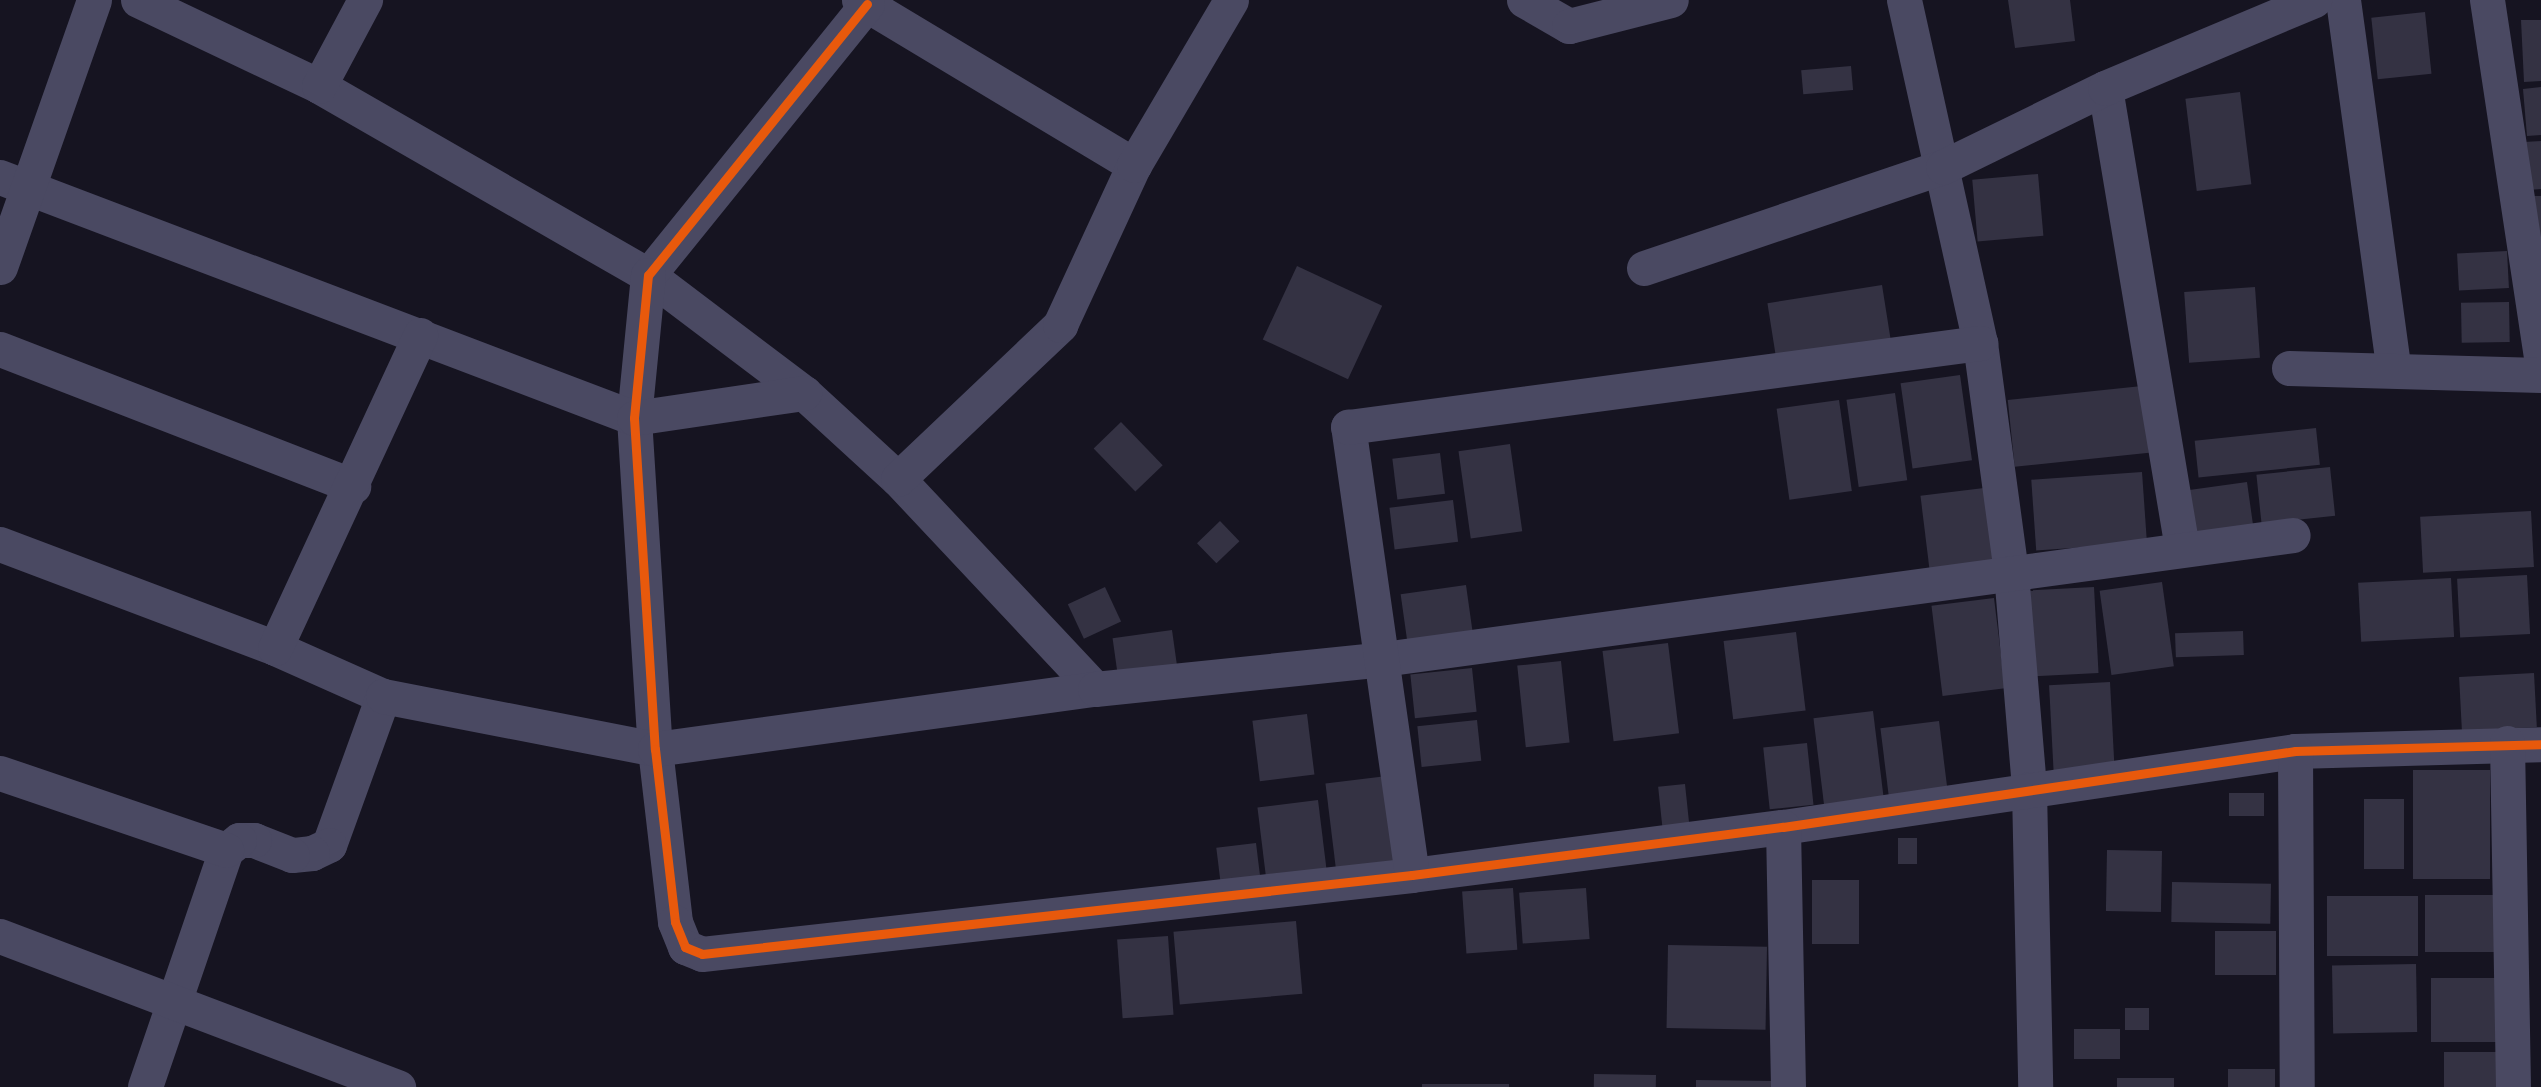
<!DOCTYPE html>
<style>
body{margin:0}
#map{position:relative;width:2541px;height:1087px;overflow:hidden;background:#161421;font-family:"Titillium Web",sans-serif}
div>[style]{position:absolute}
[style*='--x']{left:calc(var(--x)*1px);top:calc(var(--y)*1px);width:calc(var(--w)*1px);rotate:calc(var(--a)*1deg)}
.building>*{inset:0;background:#343243;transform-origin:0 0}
.minor>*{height:35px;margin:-17.5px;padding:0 17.5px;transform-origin:17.5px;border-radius:17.5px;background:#4a4962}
.cycleway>*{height:9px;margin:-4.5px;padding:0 4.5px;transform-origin:4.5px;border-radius:4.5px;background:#e8590c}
span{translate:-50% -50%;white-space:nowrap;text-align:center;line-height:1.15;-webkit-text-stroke:6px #130f26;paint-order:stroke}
</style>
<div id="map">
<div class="building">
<i style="clip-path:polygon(2008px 0,2070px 0,2075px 41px,2015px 48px)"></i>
<i style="left:2425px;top:12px;width:62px;height:54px;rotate:84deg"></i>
<i style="clip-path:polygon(2521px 20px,2541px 20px,2541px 81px,2524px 82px)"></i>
<i style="left:1851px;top:66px;width:24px;height:50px;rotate:85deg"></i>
<i style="clip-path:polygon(2541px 87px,2541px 135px,2527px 136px,2523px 89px)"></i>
<i style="left:2240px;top:92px;width:93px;height:55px;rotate:83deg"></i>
<i style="clip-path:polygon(2541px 141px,2541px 189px,2527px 190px,2524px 142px)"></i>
<i style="left:2038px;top:174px;width:62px;height:66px;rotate:85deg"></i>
<i style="clip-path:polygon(2533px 196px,2541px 196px,2541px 245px)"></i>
<i style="left:2507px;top:251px;width:37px;height:50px;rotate:87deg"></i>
<i style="left:1297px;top:266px;width:94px;height:81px;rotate:25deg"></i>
<i style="left:1882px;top:285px;width:56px;height:116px;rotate:81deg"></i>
<i style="left:2255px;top:287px;width:71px;height:71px;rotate:86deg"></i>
<i style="left:2509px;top:302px;width:40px;height:48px;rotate:89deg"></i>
<i style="left:1960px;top:375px;width:86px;height:60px;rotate:82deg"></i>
<i style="left:2142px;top:386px;width:67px;height:135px;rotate:84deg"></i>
<i style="left:1895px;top:393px;width:88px;height:49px;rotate:82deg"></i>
<i style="left:1839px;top:400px;width:92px;height:63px;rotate:82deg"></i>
<i style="left:1121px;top:422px;width:60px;height:38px;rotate:46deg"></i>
<i style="left:2316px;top:428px;width:37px;height:122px;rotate:84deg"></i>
<i style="left:1510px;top:444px;width:88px;height:52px;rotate:82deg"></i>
<i style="left:1440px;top:453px;width:41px;height:48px;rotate:83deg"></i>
<i style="left:2330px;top:467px;width:49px;height:74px;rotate:84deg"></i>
<i style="left:2142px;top:472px;width:71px;height:111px;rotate:86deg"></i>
<i style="left:2247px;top:482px;width:49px;height:60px;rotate:82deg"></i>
<i style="left:1984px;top:488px;width:77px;height:64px;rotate:83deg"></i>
<i style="left:1453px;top:500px;width:42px;height:64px;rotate:83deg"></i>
<i style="left:2531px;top:511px;width:56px;height:111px;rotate:87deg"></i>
<i style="left:1220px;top:521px;width:28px;height:32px;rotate:46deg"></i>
<i style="left:2527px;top:575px;width:59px;height:70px;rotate:87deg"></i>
<i style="left:2451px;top:578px;width:59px;height:93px;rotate:87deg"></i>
<i style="left:2162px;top:582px;width:85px;height:63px;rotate:82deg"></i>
<i style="left:1466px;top:585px;width:49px;height:66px;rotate:82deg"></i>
<i style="left:1105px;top:587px;width:38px;height:41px;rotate:65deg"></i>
<i style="left:2094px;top:587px;width:86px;height:64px;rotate:87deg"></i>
<i style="left:1994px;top:598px;width:91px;height:63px;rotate:83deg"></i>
<i style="left:1172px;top:630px;width:45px;height:60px;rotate:82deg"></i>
<i style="left:2243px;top:631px;width:24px;height:68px;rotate:88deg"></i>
<i style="left:1796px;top:632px;width:79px;height:73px;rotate:83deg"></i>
<i style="left:1668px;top:643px;width:91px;height:66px;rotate:83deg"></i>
<i style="left:1561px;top:661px;width:82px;height:44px;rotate:84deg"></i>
<i style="left:1472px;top:668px;width:44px;height:62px;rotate:84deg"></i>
<i style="left:2534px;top:673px;width:54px;height:75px;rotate:87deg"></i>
<i style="left:2110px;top:682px;width:86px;height:61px;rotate:87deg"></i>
<i style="left:1873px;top:711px;width:87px;height:60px;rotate:83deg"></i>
<i style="left:1307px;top:714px;width:61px;height:55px;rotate:83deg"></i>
<i style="left:1477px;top:720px;width:41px;height:60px;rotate:84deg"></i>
<i style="left:1939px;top:721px;width:69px;height:59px;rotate:83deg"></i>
<i style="left:1807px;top:743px;width:62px;height:44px;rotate:84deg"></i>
<i style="left:2490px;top:770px;width:109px;height:77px;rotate:90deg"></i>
<i style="left:1387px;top:776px;width:89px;height:62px;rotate:83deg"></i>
<i style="left:1685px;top:784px;width:44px;height:27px;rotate:84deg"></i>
<i style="left:2229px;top:793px;width:35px;height:23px"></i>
<i style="left:2364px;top:799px;width:40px;height:70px"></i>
<i style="left:1318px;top:800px;width:71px;height:61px;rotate:83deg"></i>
<i style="left:1898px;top:838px;width:19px;height:26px"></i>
<i style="left:1256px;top:843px;width:40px;height:40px;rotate:83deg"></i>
<i style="left:2107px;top:850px;width:55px;height:61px;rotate:1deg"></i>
<i style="left:1859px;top:880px;width:64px;height:47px;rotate:90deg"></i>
<i style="left:2172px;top:882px;width:99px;height:40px;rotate:1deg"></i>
<i style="left:1513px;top:888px;width:62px;height:51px;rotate:86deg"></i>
<i style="left:1586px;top:888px;width:51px;height:67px;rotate:86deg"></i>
<i style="left:2425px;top:895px;width:74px;height:57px"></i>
<i style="left:2418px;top:896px;width:60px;height:91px;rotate:90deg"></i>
<i style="left:1296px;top:921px;width:73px;height:123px;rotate:85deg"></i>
<i style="left:2215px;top:931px;width:61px;height:44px"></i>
<i style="left:1168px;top:936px;width:79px;height:51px;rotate:86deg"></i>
<i style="left:1668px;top:945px;width:99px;height:83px;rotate:1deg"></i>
<i style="left:2416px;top:964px;width:68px;height:84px;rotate:89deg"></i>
<i style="left:2431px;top:978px;width:70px;height:64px"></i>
<i style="left:2125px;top:1008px;width:24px;height:22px"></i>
<i style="left:2074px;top:1029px;width:46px;height:30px"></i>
<i style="left:2444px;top:1052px;width:61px;height:35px"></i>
<i style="left:2228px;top:1069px;width:47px;height:18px"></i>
<i style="left:1594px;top:1074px;width:62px;height:13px;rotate:1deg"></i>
<i style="left:2117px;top:1078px;width:57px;height:9px"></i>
<i style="clip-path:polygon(1696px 1080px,1772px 1081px,1772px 1087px,1696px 1087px)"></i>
<i style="left:1422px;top:1084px;width:87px;height:3px"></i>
</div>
<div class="minor">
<i style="--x:138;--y:0;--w:200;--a:25.4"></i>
<i style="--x:319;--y:86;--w:379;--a:29.9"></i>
<i style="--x:648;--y:275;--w:196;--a:37.1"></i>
<i style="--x:804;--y:393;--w:127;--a:42.5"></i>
<i style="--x:898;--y:479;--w:288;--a:46.8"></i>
<i style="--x:859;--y:0;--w:321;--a:31"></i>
<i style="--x:1524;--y:0;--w:52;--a:30"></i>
<i style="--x:1569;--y:26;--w:105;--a:-14.3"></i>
<i style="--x:1904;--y:0;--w:351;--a:77.5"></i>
<i style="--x:1980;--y:343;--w:232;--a:82.3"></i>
<i style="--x:2011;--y:573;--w:217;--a:85.2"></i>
<i style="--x:2029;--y:789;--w:298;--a:88.8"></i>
<i style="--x:2343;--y:0;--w:373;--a:82.2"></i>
<i style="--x:2487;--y:0;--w:362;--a:81.4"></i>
<i style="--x:867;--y:4;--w:348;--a:128.9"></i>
<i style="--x:648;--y:275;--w:144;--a:95.6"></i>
<i style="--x:634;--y:418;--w:332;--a:86.4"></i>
<i style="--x:655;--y:749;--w:174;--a:83.4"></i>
<i style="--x:675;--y:922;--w:27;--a:68"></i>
<i style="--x:685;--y:947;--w:18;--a:22"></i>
<i style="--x:702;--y:954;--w:714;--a:-6.35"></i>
<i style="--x:1412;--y:875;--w:374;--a:-7.4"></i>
<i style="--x:1783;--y:827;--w:518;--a:-8.44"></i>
<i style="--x:2295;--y:751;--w:246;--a:-1.6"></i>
<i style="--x:319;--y:86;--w:98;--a:-61.9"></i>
<i style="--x:2105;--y:88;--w:466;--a:80.5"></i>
<i style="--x:0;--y:177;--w:678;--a:20.81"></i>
<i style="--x:634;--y:418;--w:172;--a:-8.4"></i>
<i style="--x:0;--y:267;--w:283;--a:-70.6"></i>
<i style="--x:1644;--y:268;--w:316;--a:-18.7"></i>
<i style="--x:1943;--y:167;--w:180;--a:-26"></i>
<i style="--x:2105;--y:88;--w:227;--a:-22.8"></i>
<i style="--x:0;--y:349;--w:379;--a:21.2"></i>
<i style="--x:2289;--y:368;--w:252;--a:1.6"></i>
<i style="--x:898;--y:479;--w:224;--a:-43.5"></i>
<i style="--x:1060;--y:325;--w:176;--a:-65.2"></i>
<i style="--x:1134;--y:165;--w:191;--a:-59.5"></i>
<i style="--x:0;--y:544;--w:294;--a:20.7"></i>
<i style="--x:275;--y:648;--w:118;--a:24"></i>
<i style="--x:383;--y:696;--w:158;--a:109.9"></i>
<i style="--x:329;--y:845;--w:19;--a:155"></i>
<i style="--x:312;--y:853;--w:20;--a:174"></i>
<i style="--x:292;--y:855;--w:41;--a:-158.5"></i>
<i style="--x:254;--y:840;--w:15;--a:180"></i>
<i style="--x:239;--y:840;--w:16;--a:142"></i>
<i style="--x:226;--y:850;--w:250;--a:108.9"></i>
<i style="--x:275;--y:648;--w:345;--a:-65.1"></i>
<i style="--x:383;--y:696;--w:277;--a:11"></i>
<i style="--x:655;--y:749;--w:444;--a:-7.8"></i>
<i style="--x:1095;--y:689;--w:290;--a:-5.9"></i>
<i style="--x:1383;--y:659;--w:918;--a:-7.76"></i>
<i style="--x:2507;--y:743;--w:344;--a:89"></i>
<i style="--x:2295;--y:751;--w:336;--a:89.7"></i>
<i style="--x:0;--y:773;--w:239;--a:18.8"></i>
<i style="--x:1783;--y:827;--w:260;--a:88.9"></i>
<i style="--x:1412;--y:875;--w:453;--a:-98.1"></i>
<i style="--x:1348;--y:427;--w:638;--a:-7.57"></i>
<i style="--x:0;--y:936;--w:426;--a:20.8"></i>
</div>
<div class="cycleway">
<i style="--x:867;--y:4;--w:348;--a:128.9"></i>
<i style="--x:648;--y:275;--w:144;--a:95.6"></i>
<i style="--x:634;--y:418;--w:332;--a:86.4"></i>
<i style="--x:655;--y:749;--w:174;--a:83.4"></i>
<i style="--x:675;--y:922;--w:27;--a:68"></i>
<i style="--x:685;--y:947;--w:18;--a:22"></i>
<i style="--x:702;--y:954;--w:714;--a:-6.35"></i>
<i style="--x:1412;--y:875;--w:374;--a:-7.4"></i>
<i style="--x:1783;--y:827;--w:518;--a:-8.44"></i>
<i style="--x:2295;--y:751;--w:246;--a:-1.6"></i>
</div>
</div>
